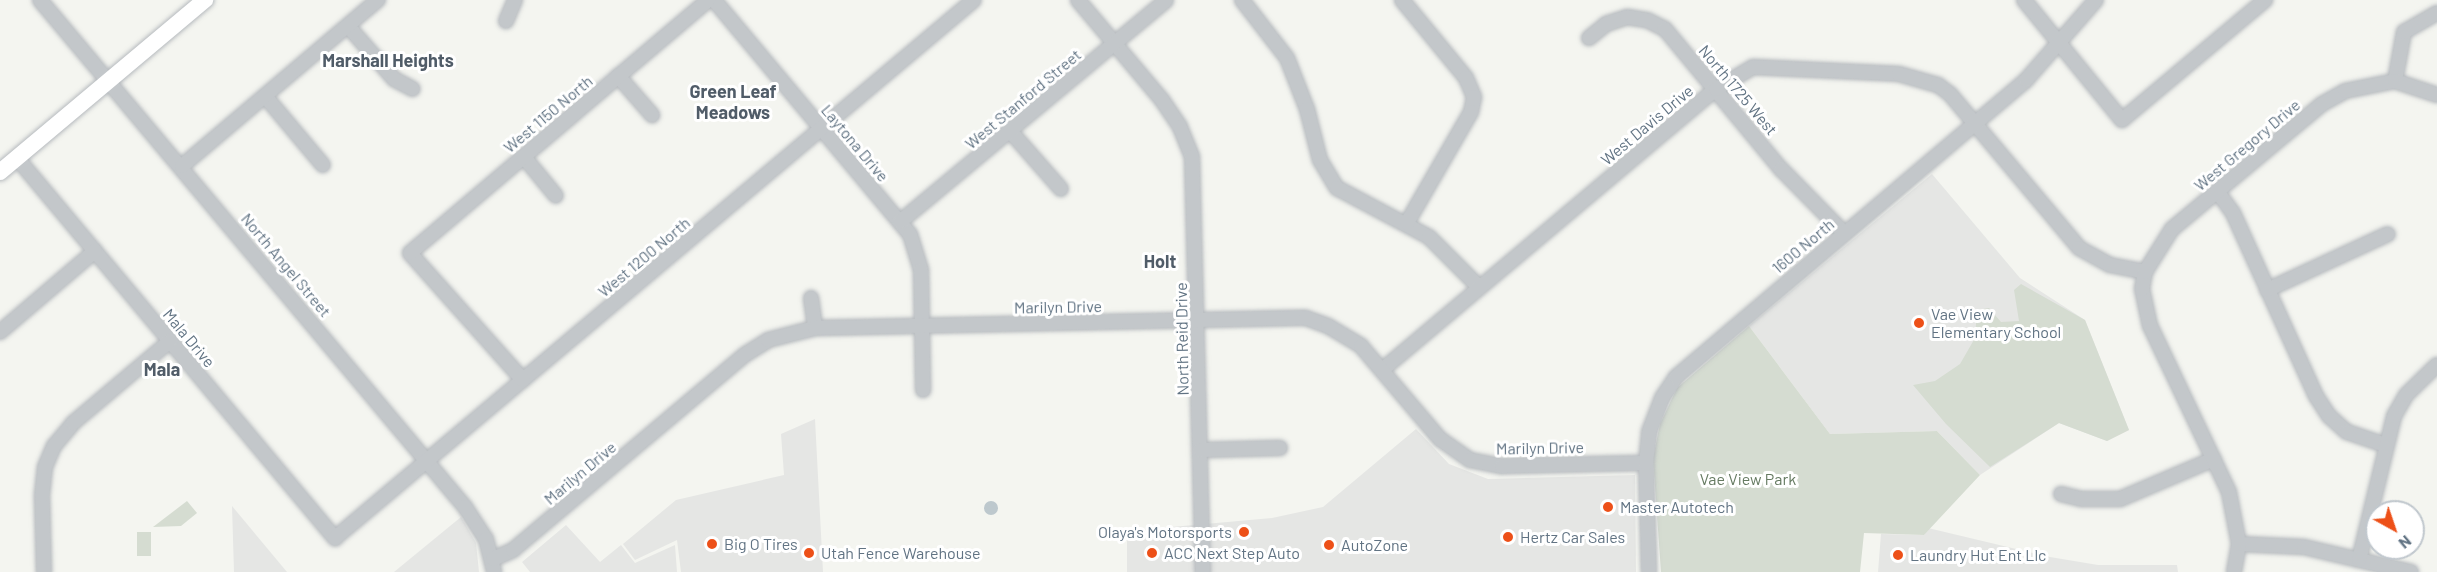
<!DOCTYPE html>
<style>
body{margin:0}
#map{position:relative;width:2437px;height:572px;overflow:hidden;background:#f4f5f0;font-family:Barlow,sans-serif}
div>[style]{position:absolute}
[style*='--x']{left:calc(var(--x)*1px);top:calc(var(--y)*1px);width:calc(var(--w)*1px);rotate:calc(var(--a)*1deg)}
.built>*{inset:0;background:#e5e6e4}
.green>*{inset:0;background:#d5dcd1;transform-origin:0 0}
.water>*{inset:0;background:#bdc8cd}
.round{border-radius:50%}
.roads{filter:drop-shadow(0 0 2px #b6babe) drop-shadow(0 0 2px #b6babe)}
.minor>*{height:14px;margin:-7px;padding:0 7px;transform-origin:7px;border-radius:7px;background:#c3c7ca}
.major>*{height:16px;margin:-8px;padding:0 8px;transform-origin:8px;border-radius:8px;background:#fff}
.dots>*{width:16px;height:16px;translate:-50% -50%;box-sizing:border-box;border:3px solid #fff;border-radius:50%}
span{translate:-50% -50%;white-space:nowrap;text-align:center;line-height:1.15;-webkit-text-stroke:6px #fff;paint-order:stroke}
.street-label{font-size:16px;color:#617383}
.poi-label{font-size:16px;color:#617383}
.left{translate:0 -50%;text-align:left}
.right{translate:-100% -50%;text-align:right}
.park-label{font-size:16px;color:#657a61}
.neighbourhood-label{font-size:18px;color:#505c68;font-weight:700}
.north{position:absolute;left:2365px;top:500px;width:60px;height:60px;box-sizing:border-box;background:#fff;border:2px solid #c0c7cd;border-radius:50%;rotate:140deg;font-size:16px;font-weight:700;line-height:24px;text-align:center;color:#617383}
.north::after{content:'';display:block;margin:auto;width:21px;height:27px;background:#ed5018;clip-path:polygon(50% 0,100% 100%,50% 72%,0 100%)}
</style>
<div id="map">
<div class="built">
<i style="clip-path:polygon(1932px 174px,2020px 278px,2085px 320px,2129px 430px,2107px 441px,2059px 423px,1980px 475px,1937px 431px,1830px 434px,1749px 326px)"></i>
<i style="clip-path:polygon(815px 419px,823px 572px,681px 572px,677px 540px,635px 560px,623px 544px,676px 500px,784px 475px,781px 434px)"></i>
<i style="clip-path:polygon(1416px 429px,1449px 464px,1488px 479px,1635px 475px,1636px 572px,1127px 572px,1127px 531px,1272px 518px,1323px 507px)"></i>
<i style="clip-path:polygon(232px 506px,287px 572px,234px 572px)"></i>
<i style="clip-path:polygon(461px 517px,476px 543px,479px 572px,394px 572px)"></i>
<i style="clip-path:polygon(566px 525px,600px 562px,621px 545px,635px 563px,675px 545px,677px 572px,530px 572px,522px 562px)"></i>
<i style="clip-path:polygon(1928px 528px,2050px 557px,2098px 565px,2177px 565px,2178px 572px,1878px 572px,1881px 534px,1924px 535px)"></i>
</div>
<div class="green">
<i style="clip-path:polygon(2021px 284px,2085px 320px,2129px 430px,2107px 441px,2059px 423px,1990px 467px,1946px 424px,1913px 385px,1935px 381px,1960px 364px,1975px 338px,1977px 310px,1989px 308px,2001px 322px,2019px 321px,2014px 290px)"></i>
<i style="clip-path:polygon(1749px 326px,1830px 434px,1937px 431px,1980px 475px,1924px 535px,1864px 533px,1860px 572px,1661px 572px,1653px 458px,1660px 424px,1677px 388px)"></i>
<i style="clip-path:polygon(187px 501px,197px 513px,181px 526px,153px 527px)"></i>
<i style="left:137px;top:532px;width:14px;height:24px"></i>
</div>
<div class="water">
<i class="round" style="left:984px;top:501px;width:14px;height:14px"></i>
</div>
<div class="roads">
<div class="minor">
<i style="--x:40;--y:0;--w:662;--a:50.03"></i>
<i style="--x:465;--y:507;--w:38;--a:57"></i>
<i style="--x:486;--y:539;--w:34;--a:76"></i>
<i style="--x:714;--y:0;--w:305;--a:50.1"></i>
<i style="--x:910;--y:234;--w:38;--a:73"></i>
<i style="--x:921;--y:270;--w:120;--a:89"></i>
<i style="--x:1078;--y:0;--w:131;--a:50"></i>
<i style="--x:1162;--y:100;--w:32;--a:56"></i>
<i style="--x:1180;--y:127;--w:32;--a:68"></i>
<i style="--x:1192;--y:157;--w:415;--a:88.5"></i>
<i style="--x:1242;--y:0;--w:73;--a:52.2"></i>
<i style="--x:1287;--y:58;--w:55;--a:68.6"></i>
<i style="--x:1307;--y:109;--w:53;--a:75.7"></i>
<i style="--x:1320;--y:160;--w:33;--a:59"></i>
<i style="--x:1337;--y:188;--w:104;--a:28"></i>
<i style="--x:1429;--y:237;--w:71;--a:45"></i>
<i style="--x:1402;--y:0;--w:101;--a:50.6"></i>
<i style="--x:1466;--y:78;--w:21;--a:67"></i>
<i style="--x:1474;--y:97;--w:15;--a:101"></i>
<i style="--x:1471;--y:112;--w:128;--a:120"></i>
<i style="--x:2024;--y:0;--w:155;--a:50.8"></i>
<i style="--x:2122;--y:120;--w:187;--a:-40"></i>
<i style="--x:506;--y:21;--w:23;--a:-67"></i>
<i style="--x:348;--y:26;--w:70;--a:49"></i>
<i style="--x:394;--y:79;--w:21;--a:28"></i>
<i style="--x:1589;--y:38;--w:22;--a:-39"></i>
<i style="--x:1606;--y:24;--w:22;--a:-18"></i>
<i style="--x:1627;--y:17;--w:20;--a:9"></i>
<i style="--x:1647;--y:20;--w:20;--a:27"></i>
<i style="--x:1665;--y:29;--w:182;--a:50.4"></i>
<i style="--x:1781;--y:169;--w:90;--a:45.5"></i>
<i style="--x:618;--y:76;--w:52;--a:48.9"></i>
<i style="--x:2395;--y:81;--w:50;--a:-79.6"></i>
<i style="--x:2404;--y:32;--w:38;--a:-30"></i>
<i style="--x:265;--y:96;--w:90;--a:50"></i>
<i style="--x:1010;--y:131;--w:77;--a:48.7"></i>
<i style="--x:524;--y:157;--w:50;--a:50.6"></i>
<i style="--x:17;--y:158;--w:496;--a:50.1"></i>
<i style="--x:335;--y:538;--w:835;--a:-40.1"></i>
<i style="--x:182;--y:166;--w:257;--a:-40.3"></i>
<i style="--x:2217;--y:191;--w:27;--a:54"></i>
<i style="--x:2233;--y:213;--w:201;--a:65.6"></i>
<i style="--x:2316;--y:396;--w:24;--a:57"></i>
<i style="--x:2329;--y:416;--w:24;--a:42"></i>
<i style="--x:2347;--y:432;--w:40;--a:18.9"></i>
<i style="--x:900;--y:222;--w:346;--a:-39.8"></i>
<i style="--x:2267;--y:290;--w:133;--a:-24.8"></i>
<i style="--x:811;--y:298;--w:30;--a:82"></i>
<i style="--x:0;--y:332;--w:125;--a:-40.5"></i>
<i style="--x:1382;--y:370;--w:436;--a:-40.1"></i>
<i style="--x:1716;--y:89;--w:43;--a:-30.7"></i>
<i style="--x:1753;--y:67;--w:146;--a:2.7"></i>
<i style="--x:1899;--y:74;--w:41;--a:15.8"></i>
<i style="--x:1938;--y:85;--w:15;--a:37"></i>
<i style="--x:1950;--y:94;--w:201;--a:50"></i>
<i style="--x:2079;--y:248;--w:35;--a:29"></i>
<i style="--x:2110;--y:265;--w:36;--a:11"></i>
<i style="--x:523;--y:380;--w:170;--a:-131.7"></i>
<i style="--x:410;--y:253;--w:391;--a:-40.3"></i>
<i style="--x:1201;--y:450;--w:79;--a:-1.5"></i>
<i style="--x:2061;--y:494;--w:21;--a:14"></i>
<i style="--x:2081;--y:499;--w:39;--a:0"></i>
<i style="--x:2120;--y:499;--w:102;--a:-23.1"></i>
<i style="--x:2239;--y:544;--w:65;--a:2.6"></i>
<i style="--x:2304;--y:547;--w:110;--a:13.2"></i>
<i style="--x:493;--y:559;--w:22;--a:-24"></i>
<i style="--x:513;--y:550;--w:304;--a:-40.1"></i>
<i style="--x:746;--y:354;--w:26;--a:-32"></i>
<i style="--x:768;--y:340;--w:49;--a:-14.3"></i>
<i style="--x:815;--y:328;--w:491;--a:-1.2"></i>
<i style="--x:1306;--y:318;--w:23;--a:20"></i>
<i style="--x:1328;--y:326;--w:39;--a:31"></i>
<i style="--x:1361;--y:346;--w:122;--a:49.7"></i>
<i style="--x:1440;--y:439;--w:37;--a:35"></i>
<i style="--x:1470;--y:460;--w:33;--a:11"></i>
<i style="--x:1502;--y:466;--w:144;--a:-1.2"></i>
<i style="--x:2359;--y:560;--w:148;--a:-76.3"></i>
<i style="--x:2394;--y:416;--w:24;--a:-60"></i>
<i style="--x:2406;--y:395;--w:43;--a:-44.1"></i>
<i style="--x:44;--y:572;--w:77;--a:-91.5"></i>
<i style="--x:42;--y:495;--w:28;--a:-84"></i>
<i style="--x:45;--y:467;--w:23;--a:-67"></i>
<i style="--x:54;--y:446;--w:30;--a:-50"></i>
<i style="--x:73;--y:423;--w:127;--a:-40.2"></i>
<i style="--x:1649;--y:572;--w:109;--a:-91.6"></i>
<i style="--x:1646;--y:463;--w:31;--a:-84"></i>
<i style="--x:1649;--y:432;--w:36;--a:-69"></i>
<i style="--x:1662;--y:398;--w:25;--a:-56"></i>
<i style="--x:1676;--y:377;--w:459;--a:-40.3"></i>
<i style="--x:2026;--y:80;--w:106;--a:-48.8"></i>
<i style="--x:2234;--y:572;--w:28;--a:-80"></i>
<i style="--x:2239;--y:544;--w:53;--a:-100.9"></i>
<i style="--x:2229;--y:492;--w:184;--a:-115.4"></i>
<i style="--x:2150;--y:326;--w:38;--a:-102"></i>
<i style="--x:2142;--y:289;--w:17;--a:-80"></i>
<i style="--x:2145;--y:272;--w:51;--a:-57.9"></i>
<i style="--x:2172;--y:229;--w:195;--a:-39.8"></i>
<i style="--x:2322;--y:104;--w:26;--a:-29"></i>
<i style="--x:2345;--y:91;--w:51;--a:-11.3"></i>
<i style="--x:2395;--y:81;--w:44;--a:18.4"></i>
</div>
<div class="major">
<i style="--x:0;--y:172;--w:268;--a:-40"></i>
</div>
</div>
<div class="dots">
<i style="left:1919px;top:323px;background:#ed5018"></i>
<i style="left:1608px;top:507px;background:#ed5018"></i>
<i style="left:1244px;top:532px;background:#ed5018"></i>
<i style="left:1508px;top:537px;background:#ed5018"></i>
<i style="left:712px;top:544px;background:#ed5018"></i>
<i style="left:1329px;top:545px;background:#ed5018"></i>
<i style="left:809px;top:553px;background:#ed5018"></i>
<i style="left:1152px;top:553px;background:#ed5018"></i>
<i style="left:1898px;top:555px;background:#ed5018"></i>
</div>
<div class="street-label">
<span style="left:1738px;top:90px;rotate:50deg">North 1725 West</span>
<span style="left:1023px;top:99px;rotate:-40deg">West Stanford Street</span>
<span style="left:548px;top:114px;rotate:-40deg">West 1150 North</span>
<span style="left:1647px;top:125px;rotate:-40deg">West Davis Drive</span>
<span style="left:855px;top:143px;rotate:50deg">Laytona Drive</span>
<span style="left:2247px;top:145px;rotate:-40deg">West Gregory Drive</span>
<span style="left:1803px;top:246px;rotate:-40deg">1600 North</span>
<span style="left:644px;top:257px;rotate:-40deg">West 1200 North</span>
<span style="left:286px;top:265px;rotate:50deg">North Angel Street</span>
<span style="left:1058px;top:307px;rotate:-1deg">Marilyn Drive</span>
<span style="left:189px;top:338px;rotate:50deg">Mala Drive</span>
<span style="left:1182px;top:339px;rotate:-91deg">North Reid Drive</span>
<span style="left:1540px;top:448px;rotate:-1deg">Marilyn Drive</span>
<span style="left:580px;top:473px;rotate:-40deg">Marilyn Drive</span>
</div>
<div class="poi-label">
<span class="left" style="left:1931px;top:323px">Vae View<br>Elementary School</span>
<span class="left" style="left:1620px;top:507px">Master Autotech</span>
<span class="right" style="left:1232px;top:532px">Olaya's Motorsports</span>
<span class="left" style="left:1520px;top:537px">Hertz Car Sales</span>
<span class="left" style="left:724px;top:544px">Big O Tires</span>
<span class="left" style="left:1341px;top:545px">AutoZone</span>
<span class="left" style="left:821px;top:553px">Utah Fence Warehouse</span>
<span class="left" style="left:1164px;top:553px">ACC Next Step Auto</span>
<span class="left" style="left:1910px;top:555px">Laundry Hut Ent Llc</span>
</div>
<div class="park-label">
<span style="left:1748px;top:479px">Vae View Park</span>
</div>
<div class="neighbourhood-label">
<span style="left:388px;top:60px">Marshall Heights</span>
<span style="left:733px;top:102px">Green Leaf<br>Meadows</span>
<span style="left:1160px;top:261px">Holt</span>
<span style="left:162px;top:369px">Mala</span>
</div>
<div class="north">N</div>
</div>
